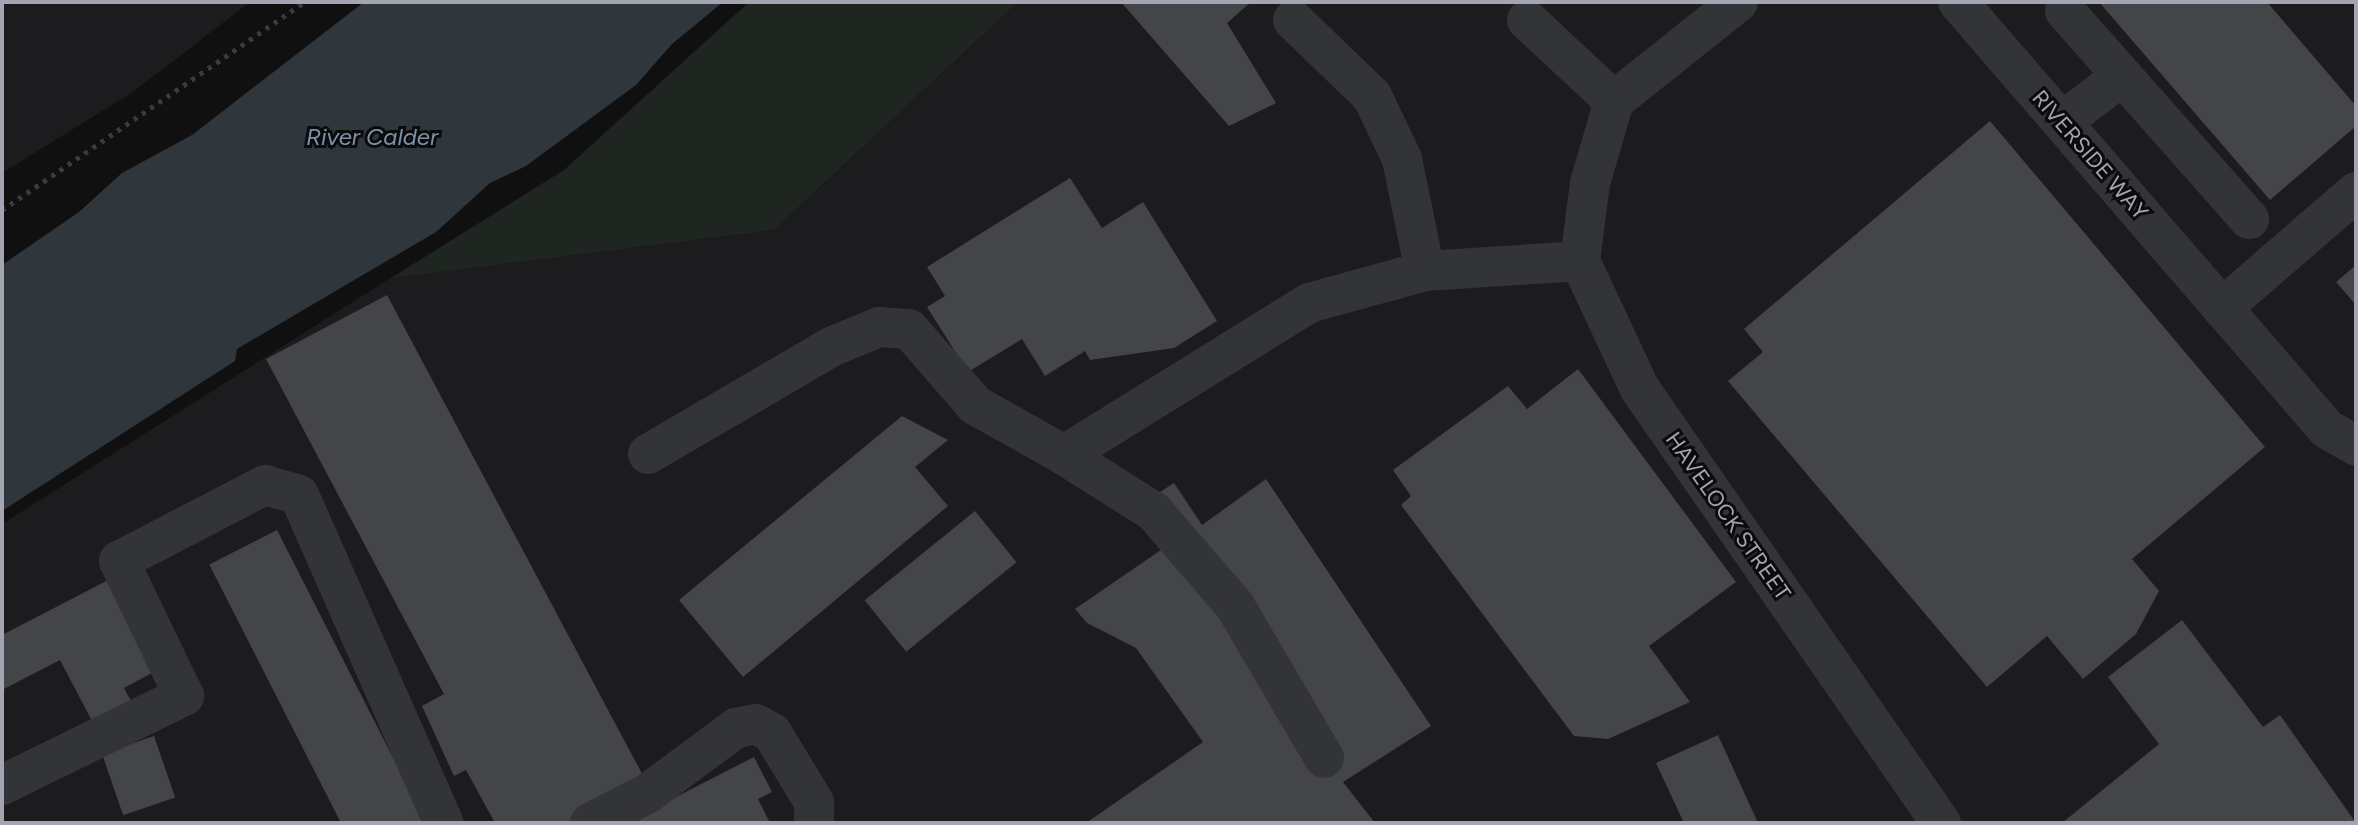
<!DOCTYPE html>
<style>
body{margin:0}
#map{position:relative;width:2358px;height:825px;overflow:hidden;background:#101011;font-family:Figtree,sans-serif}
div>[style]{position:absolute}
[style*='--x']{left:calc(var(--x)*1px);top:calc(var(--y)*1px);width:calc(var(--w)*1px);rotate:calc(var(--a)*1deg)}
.built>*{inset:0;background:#1c1c1e}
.green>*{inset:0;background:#1f2520}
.water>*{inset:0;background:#2f363c}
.building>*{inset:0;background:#444549;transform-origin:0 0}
.path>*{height:5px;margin-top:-2.5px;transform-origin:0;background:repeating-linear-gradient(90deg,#393b3e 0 4px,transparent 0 10px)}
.minor>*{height:40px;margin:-20px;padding:0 20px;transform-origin:20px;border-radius:20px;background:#333438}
span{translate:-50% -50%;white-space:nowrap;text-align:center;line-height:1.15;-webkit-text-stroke:6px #0b0b0c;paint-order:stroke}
.street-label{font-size:22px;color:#a3a6b0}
.water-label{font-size:24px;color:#7d92a8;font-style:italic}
.frame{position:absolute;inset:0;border:4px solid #a3a6b0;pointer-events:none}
</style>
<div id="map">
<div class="built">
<i style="clip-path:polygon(2px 2px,250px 2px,133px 92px,2px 173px)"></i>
<i style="clip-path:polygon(1018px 2px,2356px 2px,2356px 823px,2px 823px,2px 524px,392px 277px,774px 230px)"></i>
</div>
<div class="green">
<i style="clip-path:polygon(749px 2px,1018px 2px,774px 230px,391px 278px,564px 170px)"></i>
</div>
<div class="water">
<i style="clip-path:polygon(364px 2px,723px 2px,672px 44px,636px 85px,526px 166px,490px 183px,436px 232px,237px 349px,235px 361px,2px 511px,2px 265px,79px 212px,122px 173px,192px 135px)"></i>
</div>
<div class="building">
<i style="clip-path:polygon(1121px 2px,1251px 2px,1227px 23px,1276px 103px,1229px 126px)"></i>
<i style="clip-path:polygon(2099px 2px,2267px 2px,2356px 106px,2356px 126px,2270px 200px)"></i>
<i style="clip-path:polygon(1990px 121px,2265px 447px,2132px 559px,2159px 591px,2136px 634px,2083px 679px,2047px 636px,1987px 687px,1728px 381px,1763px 352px,1744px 329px)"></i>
<i style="clip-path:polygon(1070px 178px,1102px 228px,1143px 202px,1217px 321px,1174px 348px,1090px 360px,1085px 351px,1045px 376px,1022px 339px,968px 372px,927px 307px,945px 296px,927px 267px)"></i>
<i style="clip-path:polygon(2356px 265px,2356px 305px,2336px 282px)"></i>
<i style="clip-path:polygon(387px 295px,648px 785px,576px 823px,495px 823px,466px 770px,454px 776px,422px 706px,444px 694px,266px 359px)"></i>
<i style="clip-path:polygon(1578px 369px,1736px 582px,1649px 646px,1690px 702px,1608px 739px,1574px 736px,1401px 505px,1411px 496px,1393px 470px,1508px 386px,1527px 409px)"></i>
<i style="clip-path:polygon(902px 416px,948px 440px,915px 467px,948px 506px,743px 677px,679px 600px)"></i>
<i style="clip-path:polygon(1266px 479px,1431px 726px,1343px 782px,1375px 823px,1086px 823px,1203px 742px,1136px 648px,1087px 623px,1075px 609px,1171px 543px,1143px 503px,1174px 483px,1202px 525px)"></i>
<i style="left:975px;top:511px;width:66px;height:142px;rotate:51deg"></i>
<i style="left:277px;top:530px;width:329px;height:76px;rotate:63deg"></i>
<i style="clip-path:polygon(114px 577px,161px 668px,124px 688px,132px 703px,93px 723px,60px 660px,2px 690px,2px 635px)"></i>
<i style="clip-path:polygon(2182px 620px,2263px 727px,2280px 715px,2356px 823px,2062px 823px,2159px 744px,2108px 677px)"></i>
<i style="clip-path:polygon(1718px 735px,1758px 823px,1684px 823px,1656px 763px)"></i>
<i style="left:154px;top:736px;width:65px;height:55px;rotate:71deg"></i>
<i style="clip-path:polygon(754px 757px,772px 792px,758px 799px,770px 823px,625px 823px)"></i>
</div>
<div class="path">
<i style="--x:2;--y:210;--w:368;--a:-34.5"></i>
</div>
<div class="minor">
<i style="--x:1738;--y:2;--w:159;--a:141.4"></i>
<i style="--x:1614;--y:101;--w:85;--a:106.3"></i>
<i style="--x:1590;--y:183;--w:79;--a:97.3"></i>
<i style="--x:1580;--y:261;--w:141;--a:64.9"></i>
<i style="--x:1640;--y:389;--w:528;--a:55.26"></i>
<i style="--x:1958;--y:2;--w:564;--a:49.17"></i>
<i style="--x:2327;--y:429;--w:34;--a:30"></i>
<i style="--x:2065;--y:11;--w:278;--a:48.5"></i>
<i style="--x:1293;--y:20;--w:110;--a:43.9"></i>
<i style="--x:1372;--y:96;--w:70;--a:64.5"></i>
<i style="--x:1402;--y:159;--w:114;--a:78.4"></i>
<i style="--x:1527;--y:20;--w:119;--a:43"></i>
<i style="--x:2062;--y:122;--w:76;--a:-37.5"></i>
<i style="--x:2222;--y:308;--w:177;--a:-40.9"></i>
<i style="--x:648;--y:454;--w:214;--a:-30.3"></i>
<i style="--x:833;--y:346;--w:50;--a:-22.4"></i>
<i style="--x:879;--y:327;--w:30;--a:4"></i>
<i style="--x:909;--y:329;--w:101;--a:49"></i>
<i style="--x:975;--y:405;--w:102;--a:29.3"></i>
<i style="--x:1064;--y:455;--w:288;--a:-31.8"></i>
<i style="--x:1309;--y:303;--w:120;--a:-15.4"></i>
<i style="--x:1425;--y:271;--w:155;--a:-3.7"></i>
<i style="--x:1064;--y:455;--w:107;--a:32.3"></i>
<i style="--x:1154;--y:512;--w:124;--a:49.2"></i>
<i style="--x:1235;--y:606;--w:176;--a:59.6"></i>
<i style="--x:2;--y:785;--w:203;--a:-26.1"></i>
<i style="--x:184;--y:696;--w:150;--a:-115.7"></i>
<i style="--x:119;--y:561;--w:165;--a:-27.5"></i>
<i style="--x:265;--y:485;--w:35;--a:16"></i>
<i style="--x:299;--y:495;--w:359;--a:66.2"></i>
<i style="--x:590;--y:823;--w:64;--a:-27"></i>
<i style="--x:647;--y:794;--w:111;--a:-36.6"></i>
<i style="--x:736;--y:728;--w:20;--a:-11"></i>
<i style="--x:756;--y:724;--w:18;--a:29"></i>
<i style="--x:772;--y:733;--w:81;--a:58.7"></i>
<i style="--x:814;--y:802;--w:21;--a:90"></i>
</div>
<div class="street-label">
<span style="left:2090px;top:155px;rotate:49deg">RIVERSIDE WAY</span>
<span style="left:1728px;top:516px;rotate:55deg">HAVELOCK STREET</span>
</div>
<div class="water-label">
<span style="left:372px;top:137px">River Calder</span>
</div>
<div class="frame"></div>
</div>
